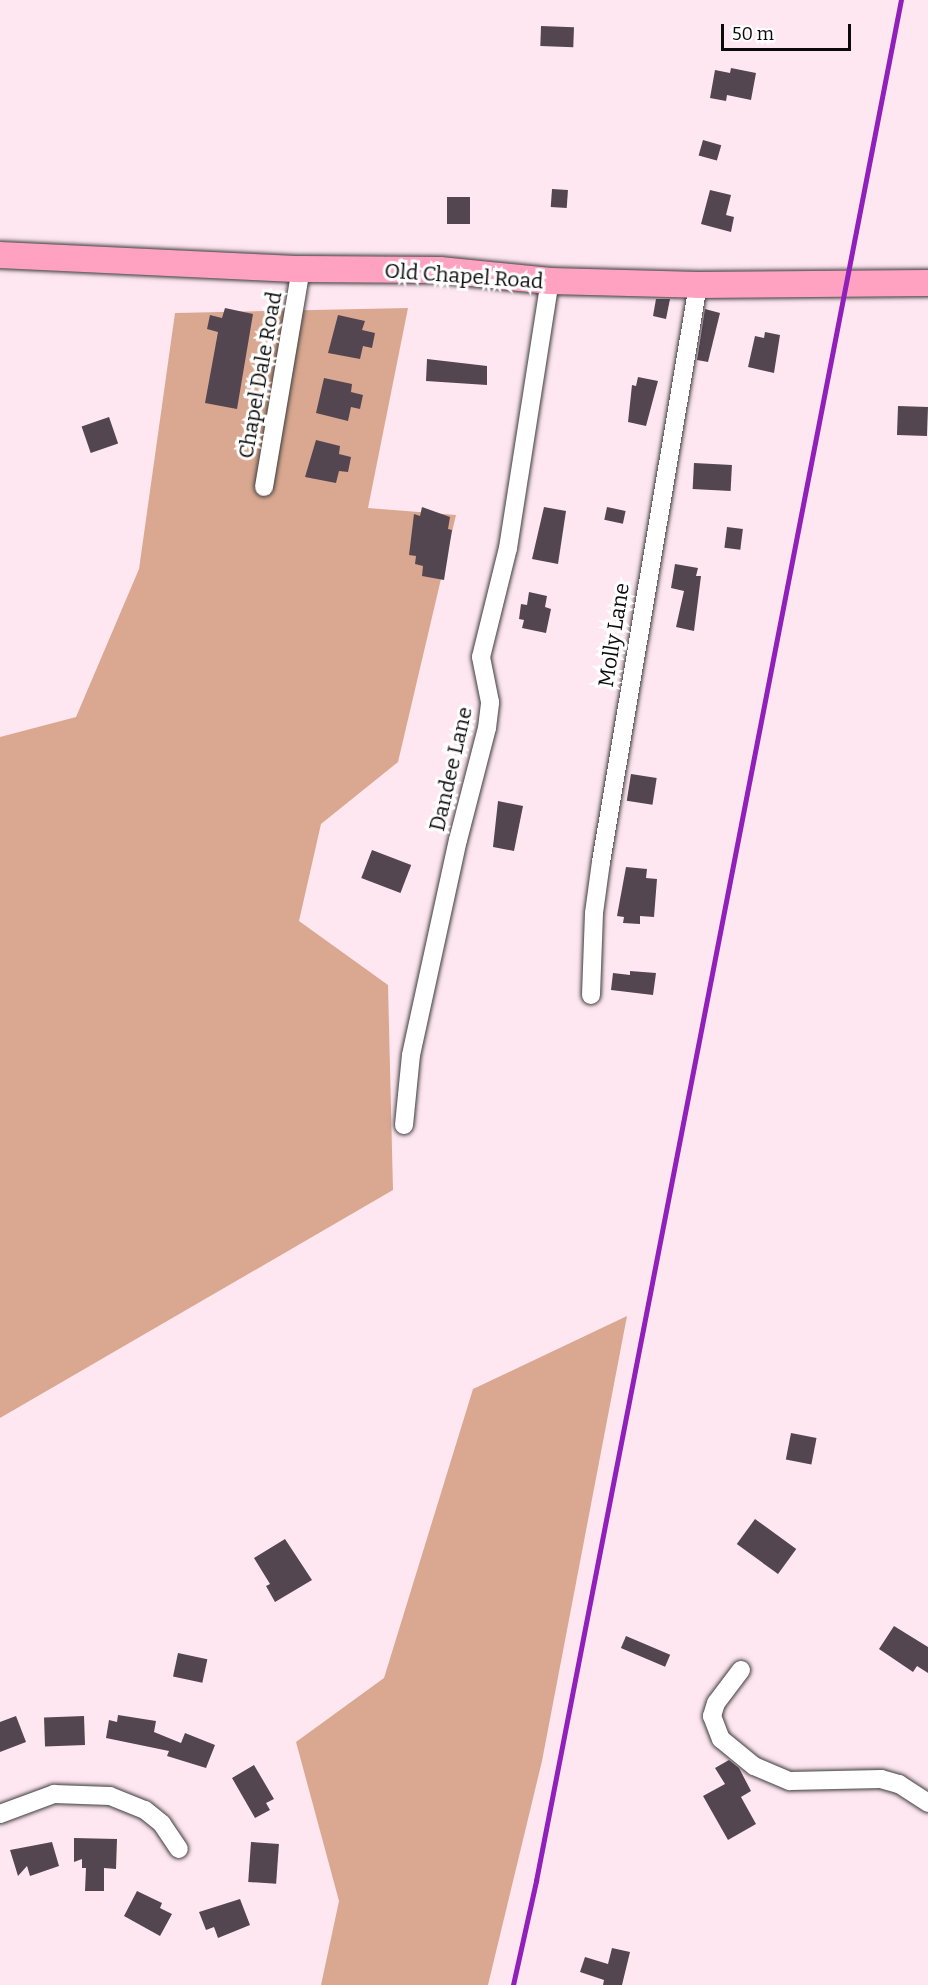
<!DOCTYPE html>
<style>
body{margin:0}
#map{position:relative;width:928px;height:1985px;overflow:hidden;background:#ffe7f1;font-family:Bitter,serif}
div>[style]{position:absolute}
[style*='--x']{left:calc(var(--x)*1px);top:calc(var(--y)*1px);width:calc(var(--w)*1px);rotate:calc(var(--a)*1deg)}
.forest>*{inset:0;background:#daa890}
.building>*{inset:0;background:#534651;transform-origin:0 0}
.roads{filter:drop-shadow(0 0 2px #3d3d3d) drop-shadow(0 0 2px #3d3d3d)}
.street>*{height:18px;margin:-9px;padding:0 9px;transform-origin:9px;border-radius:9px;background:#fff}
.secondary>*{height:26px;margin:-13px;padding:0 13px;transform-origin:13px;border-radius:13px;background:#ffa2c1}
.rail>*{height:4.5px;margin:-2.25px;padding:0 2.25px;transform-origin:2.25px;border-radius:2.25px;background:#9120bb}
span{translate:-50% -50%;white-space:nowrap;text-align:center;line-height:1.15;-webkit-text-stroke:6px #fff;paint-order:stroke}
.street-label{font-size:21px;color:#0a0a0a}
.scale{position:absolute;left:721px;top:24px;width:130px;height:27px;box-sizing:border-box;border:3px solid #0a0a0a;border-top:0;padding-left:8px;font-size:18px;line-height:21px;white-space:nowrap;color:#0a0a0a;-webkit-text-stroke:4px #fff;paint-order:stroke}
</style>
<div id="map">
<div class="forest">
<i style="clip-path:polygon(408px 308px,368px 508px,456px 515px,398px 762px,321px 824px,299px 921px,388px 985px,393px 1190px,0 1418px,0 737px,76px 717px,139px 569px,175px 313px)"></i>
<i style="clip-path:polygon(627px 1316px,542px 1761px,488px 1985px,321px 1985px,339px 1901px,296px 1742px,384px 1678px,473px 1389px)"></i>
</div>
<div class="building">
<i style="left:541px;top:26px;width:33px;height:20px;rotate:2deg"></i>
<i style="clip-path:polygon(731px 68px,756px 73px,751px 100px,727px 95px,726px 101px,710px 98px,715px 70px,730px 73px)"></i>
<i style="left:703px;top:140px;width:19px;height:16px;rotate:16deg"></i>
<i style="left:552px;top:189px;width:16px;height:18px;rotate:4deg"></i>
<i style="clip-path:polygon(710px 190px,731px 195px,726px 215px,734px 217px,731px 232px,701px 224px)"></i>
<i style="left:447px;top:197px;width:23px;height:27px"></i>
<i style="clip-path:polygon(656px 299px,670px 299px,666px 319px,653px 316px)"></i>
<i style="clip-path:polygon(225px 308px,253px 314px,237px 409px,205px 403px,218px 332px,207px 329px,210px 315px,222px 318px)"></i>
<i style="clip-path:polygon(705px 309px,720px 313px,708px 362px,697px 360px)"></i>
<i style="clip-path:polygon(338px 315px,365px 321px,362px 330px,375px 333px,372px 348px,363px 346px,360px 359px,328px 353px)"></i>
<i style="clip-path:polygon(765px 332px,780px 335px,774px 373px,748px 367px,755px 336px,764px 338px)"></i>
<i style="clip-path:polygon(427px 359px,487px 366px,487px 385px,426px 381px)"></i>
<i style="clip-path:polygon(638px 377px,658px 381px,646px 426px,628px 422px,632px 385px,636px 386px)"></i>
<i style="clip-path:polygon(324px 378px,352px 384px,351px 392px,363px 395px,360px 409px,351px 407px,348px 421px,316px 413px)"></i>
<i style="left:898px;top:406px;width:30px;height:29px;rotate:2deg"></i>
<i style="left:109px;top:417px;width:28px;height:29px;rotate:71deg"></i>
<i style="clip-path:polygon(316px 440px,340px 446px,339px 454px,351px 457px,348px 472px,339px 471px,336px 483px,305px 477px)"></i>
<i style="left:694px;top:463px;width:38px;height:26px;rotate:3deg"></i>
<i style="clip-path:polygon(422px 507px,450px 517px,448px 529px,452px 530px,444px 580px,422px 576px,423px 566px,415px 564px,416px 556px,409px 555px,414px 514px,420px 516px)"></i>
<i style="clip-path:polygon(544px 507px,566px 511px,558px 564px,532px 559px)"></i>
<i style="left:607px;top:507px;width:19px;height:13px;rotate:12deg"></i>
<i style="left:727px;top:527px;width:16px;height:21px;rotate:7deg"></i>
<i style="clip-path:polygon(675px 564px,698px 568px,696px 576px,701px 576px,694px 631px,676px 627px,684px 591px,671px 588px)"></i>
<i style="clip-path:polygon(529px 592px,547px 596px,545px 607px,551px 609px,546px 633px,522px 628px,524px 620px,519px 619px,521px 604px,527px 605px)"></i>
<i style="left:631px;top:774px;width:26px;height:27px;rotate:9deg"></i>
<i style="clip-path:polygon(498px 801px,523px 806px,514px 851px,493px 847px)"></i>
<i style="left:372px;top:850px;width:42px;height:30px;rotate:21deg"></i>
<i style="clip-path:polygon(626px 867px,647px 869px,646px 878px,657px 879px,654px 917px,640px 916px,640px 924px,623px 923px,624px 917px,617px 916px)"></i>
<i style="clip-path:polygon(630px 971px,656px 973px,653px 995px,611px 990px,613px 973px,630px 975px)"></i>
<i style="left:791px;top:1433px;width:26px;height:27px;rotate:11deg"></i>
<i style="left:755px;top:1519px;width:51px;height:31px;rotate:36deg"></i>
<i style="clip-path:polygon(285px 1539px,312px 1580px,275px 1602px,266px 1586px,270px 1584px,254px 1558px)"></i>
<i style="clip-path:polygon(894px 1626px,928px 1647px,928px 1673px,917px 1666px,913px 1672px,879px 1649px)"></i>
<i style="left:626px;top:1636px;width:48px;height:13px;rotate:23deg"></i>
<i style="left:178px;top:1653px;width:30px;height:24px;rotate:12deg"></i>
<i style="clip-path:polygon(118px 1715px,156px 1721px,154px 1732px,181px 1743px,185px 1733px,215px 1745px,206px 1768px,167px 1756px,169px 1751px,106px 1738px,109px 1720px,117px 1722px)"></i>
<i style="clip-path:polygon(16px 1716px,26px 1742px,0 1752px,0 1722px)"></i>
<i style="left:84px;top:1716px;width:29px;height:40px;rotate:88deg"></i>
<i style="clip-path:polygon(729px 1760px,739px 1768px,751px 1791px,741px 1797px,756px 1824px,728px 1840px,703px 1796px,725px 1784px,715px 1768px)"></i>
<i style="clip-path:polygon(254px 1765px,274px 1799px,266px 1803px,270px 1810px,255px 1818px,232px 1778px)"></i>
<i style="clip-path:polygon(74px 1838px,117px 1839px,116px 1869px,104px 1868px,104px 1891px,85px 1891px,86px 1868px,82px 1868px,82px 1859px,74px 1862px)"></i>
<i style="clip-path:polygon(52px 1842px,59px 1866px,30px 1876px,27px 1866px,18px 1876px,10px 1850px)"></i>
<i style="left:251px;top:1842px;width:28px;height:40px;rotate:4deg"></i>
<i style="clip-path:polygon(137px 1891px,162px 1903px,160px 1908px,172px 1914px,160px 1936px,124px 1916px)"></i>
<i style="clip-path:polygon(240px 1899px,250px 1925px,218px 1938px,214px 1927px,206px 1930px,199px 1912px)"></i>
<i style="clip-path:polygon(612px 1948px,630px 1952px,622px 1985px,603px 1985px,604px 1980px,580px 1972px,585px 1957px,608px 1964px)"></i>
</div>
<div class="roads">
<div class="street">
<i style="--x:264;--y:487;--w:221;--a:-80.4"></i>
<i style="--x:591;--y:995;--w:82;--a:-87.9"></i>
<i style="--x:594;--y:913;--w:51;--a:-82.2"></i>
<i style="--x:601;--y:862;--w:585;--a:-80.46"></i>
<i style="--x:404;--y:1125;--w:70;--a:-84.3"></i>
<i style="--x:411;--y:1055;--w:220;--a:-77.7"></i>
<i style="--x:458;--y:840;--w:116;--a:-75.5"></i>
<i style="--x:487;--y:728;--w:26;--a:-83"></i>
<i style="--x:490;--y:702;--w:46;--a:-101.3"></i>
<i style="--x:481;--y:657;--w:112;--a:-76.1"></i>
<i style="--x:508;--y:548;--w:270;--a:-81.1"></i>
<i style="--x:741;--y:1670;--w:41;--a:127.1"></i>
<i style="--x:716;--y:1703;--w:14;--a:107"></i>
<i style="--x:712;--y:1716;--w:25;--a:69"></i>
<i style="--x:721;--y:1739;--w:43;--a:39.3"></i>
<i style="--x:754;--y:1766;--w:39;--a:23"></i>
<i style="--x:790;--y:1781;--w:91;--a:-1.3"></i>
<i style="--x:881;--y:1779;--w:19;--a:16"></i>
<i style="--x:899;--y:1784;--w:35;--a:33"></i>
<i style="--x:0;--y:1814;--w:58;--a:-20.3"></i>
<i style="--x:54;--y:1794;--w:56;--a:2"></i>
<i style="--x:110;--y:1796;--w:38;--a:22"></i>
<i style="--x:145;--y:1810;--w:22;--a:39"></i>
<i style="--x:162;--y:1824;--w:30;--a:56"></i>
</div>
<div class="secondary">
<i style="--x:0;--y:255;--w:301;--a:2.7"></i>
<i style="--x:301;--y:269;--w:139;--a:0.4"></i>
<i style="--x:440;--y:270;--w:111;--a:5.7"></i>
<i style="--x:550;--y:281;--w:148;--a:1.5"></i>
<i style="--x:698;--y:285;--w:230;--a:-0.5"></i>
</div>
</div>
<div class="rail">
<i style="--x:513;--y:1985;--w:107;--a:-77.5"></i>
<i style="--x:536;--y:1881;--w:1916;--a:-79.02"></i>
</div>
<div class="street-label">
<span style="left:464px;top:276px;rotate:4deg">Old Chapel Road</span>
<span style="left:260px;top:375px;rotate:-80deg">Chapel Dale Road</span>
<span style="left:614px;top:635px;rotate:-81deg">Molly Lane</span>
<span style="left:451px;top:769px;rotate:-77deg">Dandee Lane</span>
</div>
<div class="scale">50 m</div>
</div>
